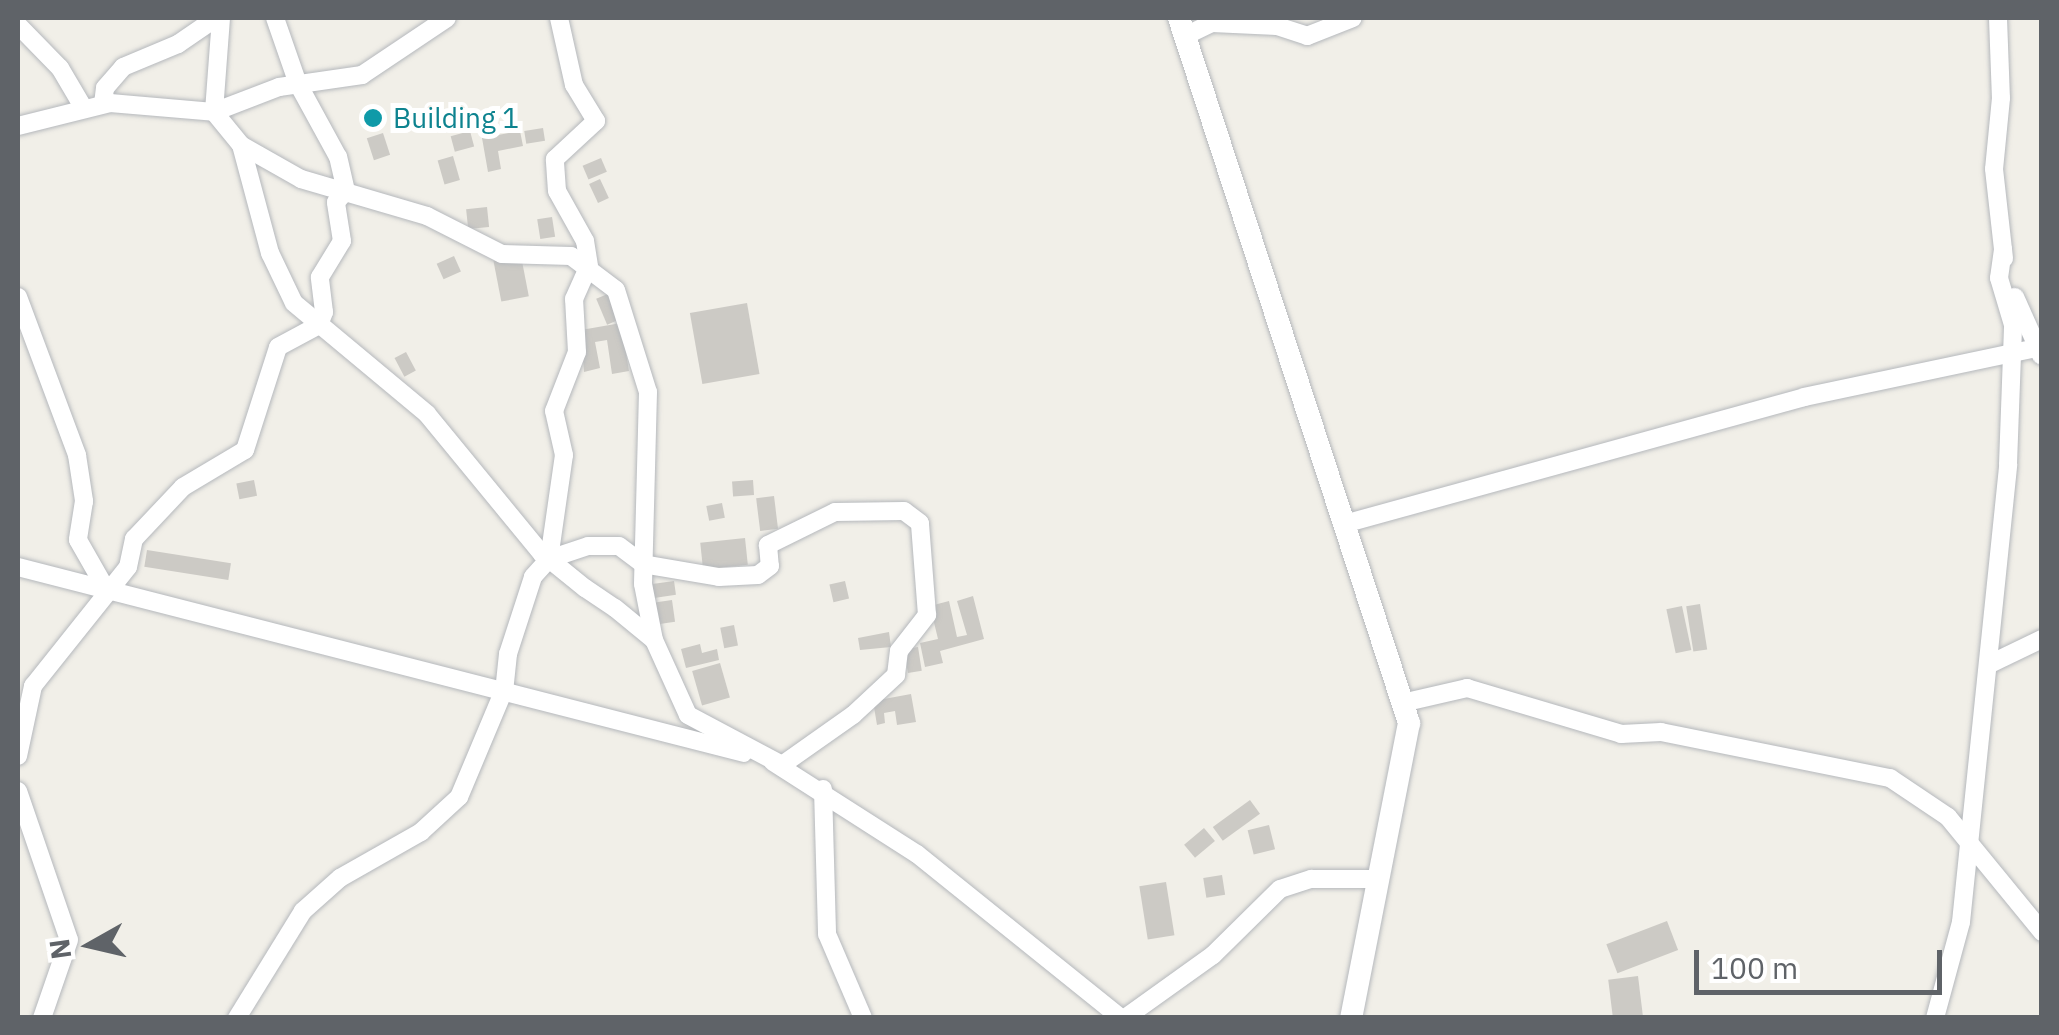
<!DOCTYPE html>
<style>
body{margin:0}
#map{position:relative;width:2059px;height:1035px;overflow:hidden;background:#f1efe8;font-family:"IBM Plex Sans",sans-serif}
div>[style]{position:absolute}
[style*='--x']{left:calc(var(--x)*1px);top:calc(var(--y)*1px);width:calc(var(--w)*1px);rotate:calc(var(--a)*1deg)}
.building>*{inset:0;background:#cccac5;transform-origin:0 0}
.roads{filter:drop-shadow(0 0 2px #b5b8bc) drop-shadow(0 0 2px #b5b8bc)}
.minor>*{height:18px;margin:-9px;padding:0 9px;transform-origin:9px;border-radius:9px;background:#fff}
.secondary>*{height:22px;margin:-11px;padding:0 11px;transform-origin:11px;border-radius:11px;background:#fff}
.dots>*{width:28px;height:28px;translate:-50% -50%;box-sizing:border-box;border:5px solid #fff;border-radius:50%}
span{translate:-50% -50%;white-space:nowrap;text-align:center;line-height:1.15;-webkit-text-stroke:10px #fff;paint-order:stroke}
.culture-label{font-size:28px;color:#0d838f}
.left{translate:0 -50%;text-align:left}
.frame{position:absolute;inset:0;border:20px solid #5f6368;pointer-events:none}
.north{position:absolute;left:40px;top:895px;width:100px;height:100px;-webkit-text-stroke:8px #fff;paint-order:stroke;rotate:262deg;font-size:28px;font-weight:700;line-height:40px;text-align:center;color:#5f6368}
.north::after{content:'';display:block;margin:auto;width:35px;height:45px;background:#5f6368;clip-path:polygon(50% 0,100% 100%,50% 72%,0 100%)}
.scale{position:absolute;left:1694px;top:950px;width:248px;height:45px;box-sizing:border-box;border:5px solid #5f6368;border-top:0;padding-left:12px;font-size:30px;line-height:35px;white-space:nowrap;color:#5f6368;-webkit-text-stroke:8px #fff;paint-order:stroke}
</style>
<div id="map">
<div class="building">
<i style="left:375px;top:106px;width:14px;height:19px;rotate:45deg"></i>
<i style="left:543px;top:128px;width:13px;height:19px;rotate:81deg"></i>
<i style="left:470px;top:131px;width:16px;height:20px;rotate:75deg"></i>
<i style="clip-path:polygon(520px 131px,523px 146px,498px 151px,501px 169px,488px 172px,482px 138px)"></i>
<i style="left:383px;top:133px;width:23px;height:17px;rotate:72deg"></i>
<i style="left:453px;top:156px;width:25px;height:16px;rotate:74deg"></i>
<i style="left:601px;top:158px;width:15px;height:20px;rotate:67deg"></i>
<i style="left:600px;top:179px;width:21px;height:12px;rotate:65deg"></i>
<i style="left:487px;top:207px;width:20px;height:21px;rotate:84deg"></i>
<i style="left:552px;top:217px;width:20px;height:15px;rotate:81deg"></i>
<i style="left:454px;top:256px;width:17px;height:19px;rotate:66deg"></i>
<i style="left:521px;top:256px;width:41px;height:28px;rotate:79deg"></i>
<i style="left:610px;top:293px;width:28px;height:15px;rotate:67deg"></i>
<i style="left:747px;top:303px;width:72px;height:58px;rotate:80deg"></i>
<i style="clip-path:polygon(621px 323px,629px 371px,612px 374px,607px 340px,595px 342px,600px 368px,584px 372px,581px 330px)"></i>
<i style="left:406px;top:352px;width:21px;height:13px;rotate:62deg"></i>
<i style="left:254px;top:480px;width:16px;height:18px;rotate:79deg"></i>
<i style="left:753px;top:480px;width:15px;height:21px;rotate:86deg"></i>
<i style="left:774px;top:496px;width:33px;height:18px;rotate:83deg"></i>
<i style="left:722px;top:503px;width:15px;height:16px;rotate:79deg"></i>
<i style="left:745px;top:538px;width:27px;height:45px;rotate:84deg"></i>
<i style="left:147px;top:550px;width:85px;height:17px;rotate:9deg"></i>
<i style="left:674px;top:581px;width:14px;height:22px;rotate:82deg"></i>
<i style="left:845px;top:581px;width:18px;height:16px;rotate:77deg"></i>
<i style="clip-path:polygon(973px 596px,984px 639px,940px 651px,943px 663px,925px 667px,920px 643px,938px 639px,930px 606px,949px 601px,957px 637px,967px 635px,957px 601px)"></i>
<i style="left:672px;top:600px;width:22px;height:19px;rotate:82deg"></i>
<i style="left:1700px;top:604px;width:46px;height:14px;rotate:81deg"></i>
<i style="left:1682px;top:606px;width:45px;height:16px;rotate:78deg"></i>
<i style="left:734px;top:625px;width:21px;height:14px;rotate:79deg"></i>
<i style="clip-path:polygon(889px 632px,891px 647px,860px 650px,858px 638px)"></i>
<i style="clip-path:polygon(700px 644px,702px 653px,717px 649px,719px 660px,686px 668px,681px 649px)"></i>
<i style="left:918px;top:647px;width:24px;height:14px;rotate:81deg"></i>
<i style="left:720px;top:663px;width:36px;height:29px;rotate:74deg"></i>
<i style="clip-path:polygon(911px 694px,916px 722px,897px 725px,895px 711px,884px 713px,885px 723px,877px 725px,873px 701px)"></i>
<i style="left:1250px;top:800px;width:17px;height:46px;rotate:54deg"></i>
<i style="left:1269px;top:825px;width:25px;height:22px;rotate:76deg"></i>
<i style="left:1204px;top:828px;width:17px;height:26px;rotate:50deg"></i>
<i style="left:1222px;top:875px;width:20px;height:19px;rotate:81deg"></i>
<i style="left:1166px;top:882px;width:54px;height:27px;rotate:81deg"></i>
<i style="left:1667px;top:921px;width:31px;height:65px;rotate:69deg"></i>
<i style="left:1638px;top:976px;width:42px;height:30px;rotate:83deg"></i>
</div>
<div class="roads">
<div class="minor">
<i style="--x:221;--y:18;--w:94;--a:94.3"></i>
<i style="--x:214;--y:112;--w:70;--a:-21"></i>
<i style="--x:279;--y:87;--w:84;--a:-8.2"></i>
<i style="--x:362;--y:75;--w:102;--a:-33.8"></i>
<i style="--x:1998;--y:18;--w:80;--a:87.9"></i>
<i style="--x:2001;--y:98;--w:71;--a:95.6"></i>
<i style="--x:1994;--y:169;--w:90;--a:83.6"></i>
<i style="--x:18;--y:25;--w:60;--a:45.7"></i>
<i style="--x:60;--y:68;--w:45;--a:59.5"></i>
<i style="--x:1185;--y:36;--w:30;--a:-26"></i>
<i style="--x:1212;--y:23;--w:65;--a:2.6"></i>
<i style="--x:1277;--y:26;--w:32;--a:18"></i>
<i style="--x:1307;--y:36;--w:49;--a:-21.4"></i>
<i style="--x:103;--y:104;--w:16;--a:-83"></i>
<i style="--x:105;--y:88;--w:28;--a:-49"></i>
<i style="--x:123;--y:67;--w:60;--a:-22.7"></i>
<i style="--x:178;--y:44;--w:46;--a:-34.4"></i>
<i style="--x:18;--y:126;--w:95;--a:-14"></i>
<i style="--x:110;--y:103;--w:104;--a:4.9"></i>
<i style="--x:214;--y:112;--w:43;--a:50.7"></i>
<i style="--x:241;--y:145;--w:112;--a:75"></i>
<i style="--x:270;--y:253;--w:55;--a:64.4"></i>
<i style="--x:294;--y:303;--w:173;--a:39.8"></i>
<i style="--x:427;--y:414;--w:181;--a:50.6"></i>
<i style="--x:542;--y:554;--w:9;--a:36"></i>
<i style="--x:549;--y:559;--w:46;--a:38.9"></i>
<i style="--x:585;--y:588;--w:36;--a:34"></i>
<i style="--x:615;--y:608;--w:50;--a:39.4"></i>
<i style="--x:654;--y:640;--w:82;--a:65.6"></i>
<i style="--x:688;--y:715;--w:106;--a:28"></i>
<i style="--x:782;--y:765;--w:87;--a:-35.2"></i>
<i style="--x:853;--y:715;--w:59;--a:-42.9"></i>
<i style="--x:896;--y:675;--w:24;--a:-83"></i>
<i style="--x:899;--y:651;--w:46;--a:-52.1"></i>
<i style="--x:927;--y:615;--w:92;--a:-94.4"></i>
<i style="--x:920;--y:523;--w:20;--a:-143"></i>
<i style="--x:904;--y:511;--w:69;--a:179.2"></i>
<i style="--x:835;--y:512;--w:75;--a:153.8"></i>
<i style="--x:768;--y:545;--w:21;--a:85"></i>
<i style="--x:770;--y:566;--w:15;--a:143"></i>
<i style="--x:758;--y:575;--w:39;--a:177"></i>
<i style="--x:719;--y:577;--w:77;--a:-170.3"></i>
<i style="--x:643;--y:564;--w:30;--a:-143"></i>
<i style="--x:619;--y:546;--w:31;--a:180"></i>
<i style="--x:588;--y:546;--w:41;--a:161.6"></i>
<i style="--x:549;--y:559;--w:24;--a:132"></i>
<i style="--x:533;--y:577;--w:81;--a:108"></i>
<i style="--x:508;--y:654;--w:36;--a:96"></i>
<i style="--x:504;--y:690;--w:116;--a:112.8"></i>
<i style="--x:459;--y:797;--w:52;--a:137.4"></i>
<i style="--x:421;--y:832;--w:93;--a:150.4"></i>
<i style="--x:340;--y:878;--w:50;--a:138.3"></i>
<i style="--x:303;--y:911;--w:126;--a:121.7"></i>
<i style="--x:241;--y:145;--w:69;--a:29.5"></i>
<i style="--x:301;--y:179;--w:131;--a:16.4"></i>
<i style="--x:427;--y:216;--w:84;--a:26.9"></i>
<i style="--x:502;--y:254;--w:69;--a:1.7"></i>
<i style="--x:571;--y:256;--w:56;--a:37.1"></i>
<i style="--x:616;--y:290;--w:107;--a:72.6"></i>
<i style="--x:648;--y:392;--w:192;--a:91.5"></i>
<i style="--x:643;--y:584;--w:57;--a:78.9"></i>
<i style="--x:18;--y:297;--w:169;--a:69.5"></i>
<i style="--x:77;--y:455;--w:47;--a:81.3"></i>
<i style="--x:84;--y:501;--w:39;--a:99"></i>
<i style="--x:78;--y:540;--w:56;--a:60.3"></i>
<i style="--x:2015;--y:297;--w:64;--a:65.9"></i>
<i style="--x:1344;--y:524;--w:477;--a:-15.4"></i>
<i style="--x:1804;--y:397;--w:243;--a:-11.9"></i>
<i style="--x:549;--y:559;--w:105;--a:-81.8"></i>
<i style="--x:564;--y:455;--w:45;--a:-102.8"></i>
<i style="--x:554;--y:411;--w:63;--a:-68.7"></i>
<i style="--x:577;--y:352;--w:53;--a:-93.2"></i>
<i style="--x:574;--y:299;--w:36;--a:-66"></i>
<i style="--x:589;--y:266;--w:25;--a:-99"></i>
<i style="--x:585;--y:241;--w:57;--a:-119.2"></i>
<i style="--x:557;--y:191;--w:32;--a:-94"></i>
<i style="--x:555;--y:159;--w:56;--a:-42.8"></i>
<i style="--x:596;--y:121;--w:42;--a:-121.4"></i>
<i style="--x:574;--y:85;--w:69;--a:-102.6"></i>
<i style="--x:18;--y:567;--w:749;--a:14.37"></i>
<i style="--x:1990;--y:664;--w:58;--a:-25.7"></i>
<i style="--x:1402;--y:703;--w:67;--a:-13"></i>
<i style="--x:1467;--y:688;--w:161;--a:16.6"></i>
<i style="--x:1621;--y:734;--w:40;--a:-2.9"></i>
<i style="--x:1661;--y:732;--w:234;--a:11.4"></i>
<i style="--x:1890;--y:778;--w:70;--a:33.9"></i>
<i style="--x:1948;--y:817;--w:149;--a:50.7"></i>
<i style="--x:18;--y:756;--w:72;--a:-77.9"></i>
<i style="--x:33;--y:686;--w:152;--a:-51.4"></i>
<i style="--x:128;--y:567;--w:29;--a:-78"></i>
<i style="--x:134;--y:539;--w:71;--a:-46.7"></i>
<i style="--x:183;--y:487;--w:72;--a:-30.8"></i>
<i style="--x:245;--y:450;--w:108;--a:-72.2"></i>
<i style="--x:278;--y:347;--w:47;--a:-28.2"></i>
<i style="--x:319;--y:325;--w:14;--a:-69"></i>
<i style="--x:324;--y:312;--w:35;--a:-97"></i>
<i style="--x:320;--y:277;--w:42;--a:-58.6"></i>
<i style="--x:342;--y:241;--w:39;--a:-99"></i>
<i style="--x:336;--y:202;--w:15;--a:-48"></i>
<i style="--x:346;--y:191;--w:35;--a:-103"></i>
<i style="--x:338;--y:157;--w:83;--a:-118.7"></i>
<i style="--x:298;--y:84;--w:70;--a:-109.2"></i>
<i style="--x:773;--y:762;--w:171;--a:32.6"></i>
<i style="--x:917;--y:854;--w:262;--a:38.8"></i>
<i style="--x:823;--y:789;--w:145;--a:88.4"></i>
<i style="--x:827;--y:934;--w:91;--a:66.8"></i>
<i style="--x:18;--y:791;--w:157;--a:71.1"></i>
<i style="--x:69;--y:940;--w:83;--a:109.1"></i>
<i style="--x:1125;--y:1018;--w:108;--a:-35.6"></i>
<i style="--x:1213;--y:955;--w:94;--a:-44.6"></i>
<i style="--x:1280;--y:889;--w:33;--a:-18"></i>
<i style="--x:1311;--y:879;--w:67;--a:0"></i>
<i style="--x:1935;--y:1018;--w:99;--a:-74.8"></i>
<i style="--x:1961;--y:922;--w:460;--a:-84.1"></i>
<i style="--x:2008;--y:464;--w:139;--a:-87.9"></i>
<i style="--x:2013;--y:325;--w:49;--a:-106.6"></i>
<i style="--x:1999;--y:278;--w:29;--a:-82"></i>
</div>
<div class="secondary">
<i style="--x:1179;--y:18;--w:742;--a:71.93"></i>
<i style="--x:1409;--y:723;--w:301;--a:101.1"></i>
</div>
</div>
<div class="dots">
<i style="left:373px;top:118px;background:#0f9aa8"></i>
</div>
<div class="culture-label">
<span class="left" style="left:393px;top:118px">Building 1</span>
</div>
<div class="frame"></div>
<div class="north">N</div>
<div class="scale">100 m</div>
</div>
